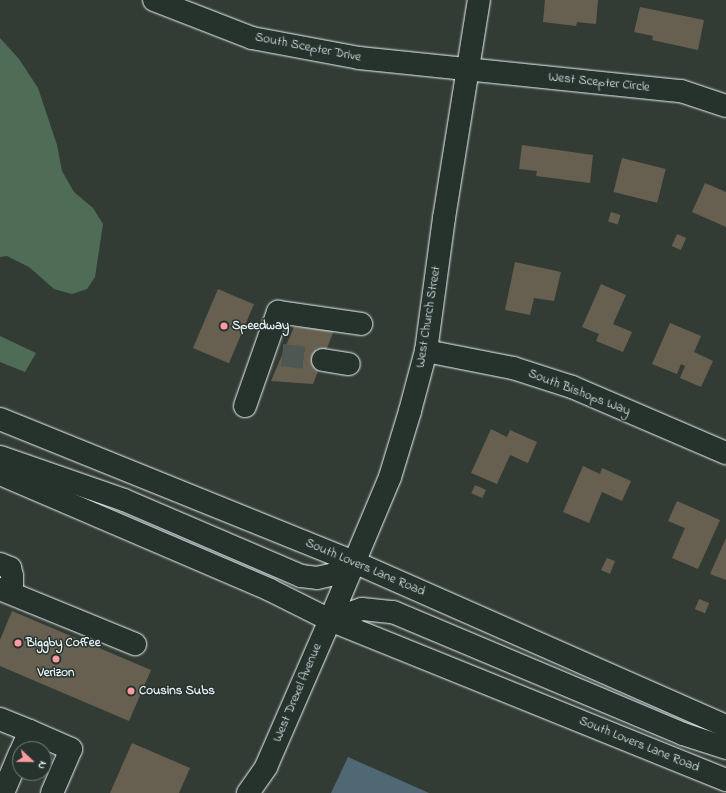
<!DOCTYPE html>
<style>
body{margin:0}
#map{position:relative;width:726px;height:793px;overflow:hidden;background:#333c34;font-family:"Indie Flower",sans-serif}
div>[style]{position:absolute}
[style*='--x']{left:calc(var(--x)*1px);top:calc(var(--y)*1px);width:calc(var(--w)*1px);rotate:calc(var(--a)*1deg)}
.green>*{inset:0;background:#4f6d56}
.water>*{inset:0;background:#506874}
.building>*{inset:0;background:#676050;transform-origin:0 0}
.minor-tunnel>*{height:22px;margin-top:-11px;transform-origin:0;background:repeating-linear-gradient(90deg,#4e5751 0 22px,transparent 0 33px)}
.roads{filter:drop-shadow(0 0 1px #e8f1f8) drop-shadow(0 0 1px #e8f1f8)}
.minor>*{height:22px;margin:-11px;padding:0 11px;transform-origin:11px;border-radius:11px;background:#26332d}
.major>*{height:22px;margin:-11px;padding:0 11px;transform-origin:11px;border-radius:11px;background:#26332d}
.dots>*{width:11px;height:11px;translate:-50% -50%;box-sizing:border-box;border:2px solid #26332d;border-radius:50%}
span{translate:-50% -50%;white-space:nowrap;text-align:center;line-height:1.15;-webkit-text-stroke:3px #26332d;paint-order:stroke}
.street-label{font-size:13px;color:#e8f1f8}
.poi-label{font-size:13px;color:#e8f1f8;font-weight:700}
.left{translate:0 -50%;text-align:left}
.north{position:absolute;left:12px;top:741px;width:40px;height:40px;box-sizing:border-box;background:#26332d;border:1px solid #747f7e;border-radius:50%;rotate:112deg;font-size:11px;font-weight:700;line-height:16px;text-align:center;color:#e8f1f8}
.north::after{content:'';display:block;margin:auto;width:14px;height:18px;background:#ff9aa2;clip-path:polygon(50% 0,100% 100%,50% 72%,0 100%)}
</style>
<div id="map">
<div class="green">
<i style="clip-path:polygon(0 38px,19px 59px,38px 88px,57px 145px,62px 171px,74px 192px,93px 208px,103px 224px,95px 277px,87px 289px,72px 294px,54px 289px,29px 267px,7px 256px,0 257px)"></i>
<i style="clip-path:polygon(0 336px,36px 353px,25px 372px,0 362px)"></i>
</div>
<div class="water">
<i style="clip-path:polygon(348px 757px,429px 793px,331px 793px)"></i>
</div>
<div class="building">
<i style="clip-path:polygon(545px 0,598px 0,596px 24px,577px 22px,576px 26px,543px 22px)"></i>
<i style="clip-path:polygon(640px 7px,704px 20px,698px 50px,652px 40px,653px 36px,634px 32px)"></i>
<i style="clip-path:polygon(522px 145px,593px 155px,590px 183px,536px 176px,537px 171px,519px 169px)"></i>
<i style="left:622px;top:158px;width:45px;height:35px;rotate:14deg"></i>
<i style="clip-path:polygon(705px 183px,726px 192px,726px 227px,692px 212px)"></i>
<i style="left:611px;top:212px;width:10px;height:10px;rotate:17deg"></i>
<i style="left:677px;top:234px;width:10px;height:13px;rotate:24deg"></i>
<i style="clip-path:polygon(515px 262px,561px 272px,554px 301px,534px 298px,530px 315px,505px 310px)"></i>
<i style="clip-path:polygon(601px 284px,626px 295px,613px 324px,632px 332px,623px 352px,596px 341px,599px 334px,582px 327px)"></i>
<i style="left:218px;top:289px;width:39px;height:64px;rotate:23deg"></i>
<i style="clip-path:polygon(670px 323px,701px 336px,694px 352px,713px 361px,701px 387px,680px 378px,685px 366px,681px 364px,677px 374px,652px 364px)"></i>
<i style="clip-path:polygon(294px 327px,334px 330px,313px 384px,271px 381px)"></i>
<i style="clip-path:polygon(491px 429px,507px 437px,510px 430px,537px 442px,528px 463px,510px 455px,497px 484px,471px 473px)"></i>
<i style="clip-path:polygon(583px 466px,600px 474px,602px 468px,631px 481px,622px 501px,602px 492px,589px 523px,563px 512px)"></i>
<i style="left:475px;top:485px;width:12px;height:9px;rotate:24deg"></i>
<i style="clip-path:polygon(677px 501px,720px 520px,698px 569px,672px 558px,685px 528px,668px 521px)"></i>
<i style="clip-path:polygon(726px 538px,726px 580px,710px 574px)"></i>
<i style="clip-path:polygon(607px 558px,615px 561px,610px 574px,601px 570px)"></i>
<i style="left:699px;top:599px;width:11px;height:11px;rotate:22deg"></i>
<i style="clip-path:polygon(12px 611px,151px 670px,129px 721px,0 666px,0 640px)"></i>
<i style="clip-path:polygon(132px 743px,190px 768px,179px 793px,110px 793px)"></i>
</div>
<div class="minor-tunnel">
<i style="--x:282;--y:355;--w:41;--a:7"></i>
</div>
<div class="roads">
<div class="minor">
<i style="--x:154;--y:0;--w:105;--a:21.2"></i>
<i style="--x:252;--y:38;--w:109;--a:10.6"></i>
<i style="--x:359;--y:58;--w:324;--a:5.9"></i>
<i style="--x:681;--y:91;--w:47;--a:18.4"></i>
<i style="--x:426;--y:351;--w:89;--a:11.1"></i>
<i style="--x:513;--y:368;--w:62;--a:17.9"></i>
<i style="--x:572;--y:387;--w:168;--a:23.2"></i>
<i style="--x:323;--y:360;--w:26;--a:9"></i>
<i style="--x:245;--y:406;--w:100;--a:-70.7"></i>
<i style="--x:278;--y:312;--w:84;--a:8.2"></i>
<i style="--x:0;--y:564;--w:11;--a:22"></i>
<i style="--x:10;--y:568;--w:8;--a:76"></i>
<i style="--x:12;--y:576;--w:17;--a:90"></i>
<i style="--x:0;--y:589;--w:146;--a:22.2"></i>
<i style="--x:0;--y:719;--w:32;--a:22"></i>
<i style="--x:30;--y:731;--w:20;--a:114"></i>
<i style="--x:30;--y:731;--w:45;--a:23.7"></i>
<i style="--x:71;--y:749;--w:48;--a:113.4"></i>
<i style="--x:3;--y:793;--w:43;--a:-67"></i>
<i style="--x:248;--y:793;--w:32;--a:-55"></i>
<i style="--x:266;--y:767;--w:160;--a:-66.5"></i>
<i style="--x:330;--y:620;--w:155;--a:-67.2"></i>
<i style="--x:390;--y:477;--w:69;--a:-73.1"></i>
<i style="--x:410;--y:411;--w:62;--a:-75.1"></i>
<i style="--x:426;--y:351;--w:134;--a:-82.3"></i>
<i style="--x:444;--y:218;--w:221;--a:-80.9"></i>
</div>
<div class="major">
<i style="--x:0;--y:419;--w:382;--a:22"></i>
<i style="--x:354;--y:562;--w:407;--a:23.8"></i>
<i style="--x:0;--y:457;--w:131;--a:19.1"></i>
<i style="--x:124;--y:500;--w:193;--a:23.2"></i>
<i style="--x:301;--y:576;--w:16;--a:7"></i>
<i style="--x:317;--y:578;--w:17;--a:-13"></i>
<i style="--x:334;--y:574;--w:23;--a:-31"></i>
<i style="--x:0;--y:474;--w:294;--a:23.2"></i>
<i style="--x:270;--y:590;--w:67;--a:26.6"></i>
<i style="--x:330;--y:620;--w:427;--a:22"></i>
<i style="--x:330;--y:620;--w:34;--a:-19"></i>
<i style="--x:362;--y:609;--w:31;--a:6"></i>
<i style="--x:393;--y:612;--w:315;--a:22.8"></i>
<i style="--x:683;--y:734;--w:45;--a:18"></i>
</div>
</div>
<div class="dots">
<i style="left:224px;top:326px;background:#ff9aa2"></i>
<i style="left:18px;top:643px;background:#ff9aa2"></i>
<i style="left:56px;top:659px;background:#ff9aa2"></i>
<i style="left:131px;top:691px;background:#ff9aa2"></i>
</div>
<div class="street-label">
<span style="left:308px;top:48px;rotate:11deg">South Scepter Drive</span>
<span style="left:599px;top:83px;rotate:6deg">West Scepter Circle</span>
<span style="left:429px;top:317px;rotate:-81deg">West Church Street</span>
<span style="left:579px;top:393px;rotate:21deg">South Bishops Way</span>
<span style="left:365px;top:568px;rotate:23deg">South Lovers Lane Road</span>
<span style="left:298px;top:693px;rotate:-67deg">West Drexel Avenue</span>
<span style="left:639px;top:745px;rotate:22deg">South Lovers Lane Road</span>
</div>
<div class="poi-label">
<span class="left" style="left:232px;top:326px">Speedway</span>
<span class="left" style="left:26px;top:643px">Biggby Coffee</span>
<span style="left:56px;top:673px">Verizon</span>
<span class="left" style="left:139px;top:691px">Cousins Subs</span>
</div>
<div class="north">N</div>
</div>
